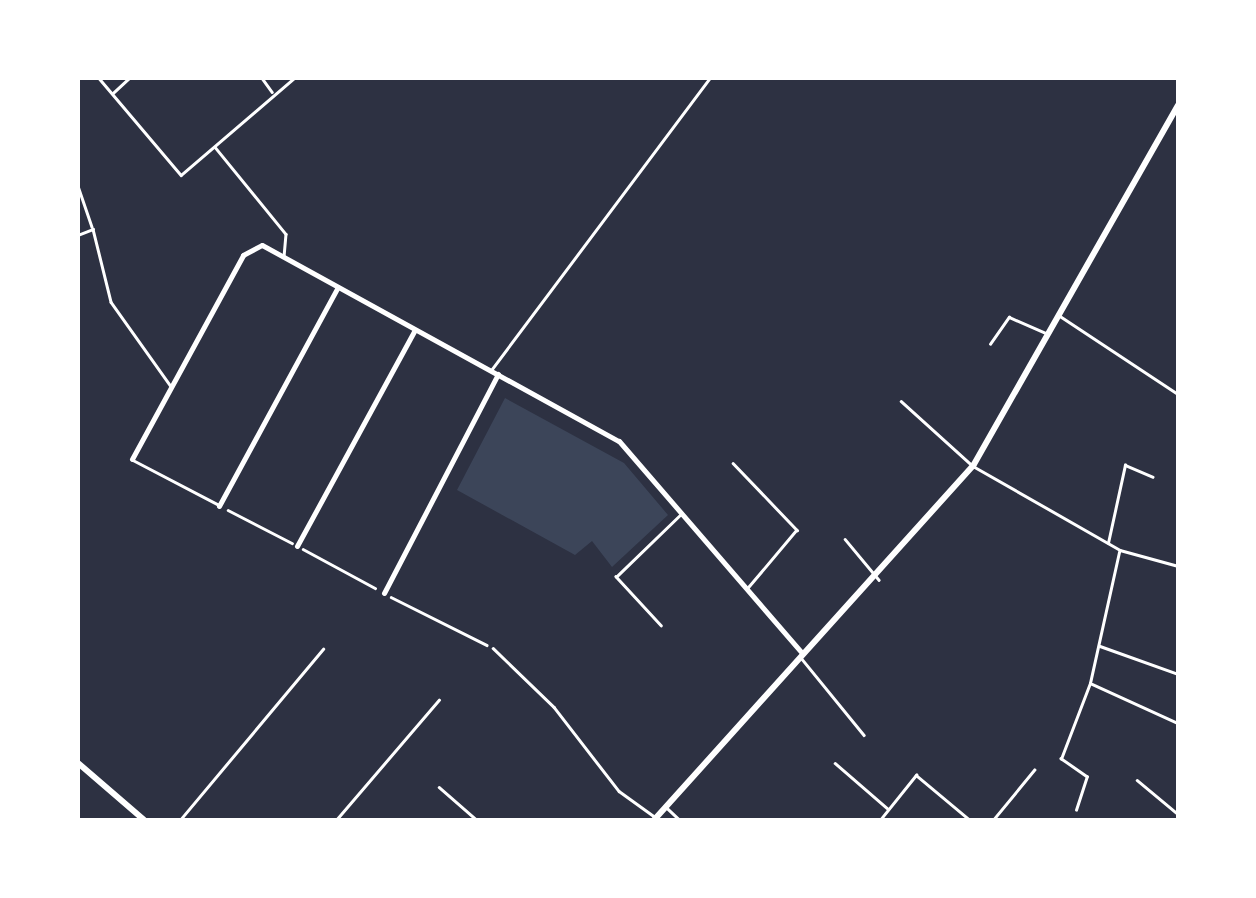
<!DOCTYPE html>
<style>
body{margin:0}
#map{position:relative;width:1256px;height:898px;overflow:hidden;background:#2d3142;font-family:Lato,sans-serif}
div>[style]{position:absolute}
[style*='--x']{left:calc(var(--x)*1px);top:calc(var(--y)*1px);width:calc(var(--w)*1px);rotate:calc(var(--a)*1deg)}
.green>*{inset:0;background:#3c4559}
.path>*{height:2.5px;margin:-1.25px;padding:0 1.25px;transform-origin:1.25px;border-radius:1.25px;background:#fff}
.service>*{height:2.5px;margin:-1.25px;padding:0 1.25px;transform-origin:1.25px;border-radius:1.25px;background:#fff}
.minor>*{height:5px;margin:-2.5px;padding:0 2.5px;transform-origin:2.5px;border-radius:2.5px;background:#fff}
.tertiary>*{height:6px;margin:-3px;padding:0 3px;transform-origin:3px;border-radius:3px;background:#fff}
.secondary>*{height:6px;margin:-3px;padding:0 3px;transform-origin:3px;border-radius:3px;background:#fff}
span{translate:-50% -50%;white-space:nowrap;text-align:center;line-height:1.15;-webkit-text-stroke:9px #fff;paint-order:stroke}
.frame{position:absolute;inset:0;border:80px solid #fff;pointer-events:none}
</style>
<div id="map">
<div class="green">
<i style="clip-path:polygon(505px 398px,624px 463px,668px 515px,612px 567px,592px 541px,575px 555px,457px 490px)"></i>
</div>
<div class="path">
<i style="--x:228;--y:510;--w:72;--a:27.3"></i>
<i style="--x:303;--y:549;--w:82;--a:28.4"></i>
<i style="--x:391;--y:597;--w:107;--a:26.6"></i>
</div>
<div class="service">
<i style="--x:99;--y:78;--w:127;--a:49.8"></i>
<i style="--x:181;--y:175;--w:149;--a:-40.6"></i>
<i style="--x:262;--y:78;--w:17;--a:54"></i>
<i style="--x:113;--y:93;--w:22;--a:-43"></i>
<i style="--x:215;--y:147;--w:112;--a:50.8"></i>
<i style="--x:286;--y:234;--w:21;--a:95"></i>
<i style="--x:78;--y:186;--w:43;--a:71.1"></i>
<i style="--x:78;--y:235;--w:16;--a:-22"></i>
<i style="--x:93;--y:229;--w:75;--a:76.1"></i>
<i style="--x:111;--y:302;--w:102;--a:54.6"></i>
<i style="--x:1060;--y:316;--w:141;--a:33.5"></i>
<i style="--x:990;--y:344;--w:33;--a:-55"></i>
<i style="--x:1009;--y:317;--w:40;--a:23.4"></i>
<i style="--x:492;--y:369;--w:364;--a:-53.2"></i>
<i style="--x:901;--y:401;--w:97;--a:42.1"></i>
<i style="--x:973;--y:466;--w:169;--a:29.7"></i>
<i style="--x:1120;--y:550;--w:60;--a:15.4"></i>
<i style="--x:133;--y:460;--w:97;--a:27.6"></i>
<i style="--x:733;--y:463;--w:93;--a:46.3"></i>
<i style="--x:797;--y:530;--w:75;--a:130.1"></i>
<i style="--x:845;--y:539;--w:53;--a:50.3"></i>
<i style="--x:1108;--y:543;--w:80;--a:-77.7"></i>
<i style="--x:1125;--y:465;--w:30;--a:23"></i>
<i style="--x:661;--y:626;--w:67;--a:-132.6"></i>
<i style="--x:616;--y:577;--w:91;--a:-44.1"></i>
<i style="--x:1100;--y:646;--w:83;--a:19.7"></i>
<i style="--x:493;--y:648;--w:85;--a:44"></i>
<i style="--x:554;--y:707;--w:106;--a:52.3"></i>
<i style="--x:619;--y:791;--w:44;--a:35.8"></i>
<i style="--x:802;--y:659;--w:98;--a:50.8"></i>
<i style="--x:1092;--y:684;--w:94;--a:24.4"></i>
<i style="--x:835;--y:763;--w:69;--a:40.9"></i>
<i style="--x:1137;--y:780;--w:53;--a:39.7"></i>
<i style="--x:439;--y:787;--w:50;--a:41"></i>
<i style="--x:667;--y:808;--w:18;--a:43"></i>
<i style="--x:1076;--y:810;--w:35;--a:-72"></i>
<i style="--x:1087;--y:777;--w:32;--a:-145"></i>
<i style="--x:1061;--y:759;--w:81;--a:-69.1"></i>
<i style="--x:1090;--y:683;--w:134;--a:-77.5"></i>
<i style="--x:180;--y:820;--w:223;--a:-50.1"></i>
<i style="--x:336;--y:820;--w:158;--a:-49.4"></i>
<i style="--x:880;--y:820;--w:58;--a:-51.3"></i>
<i style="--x:916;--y:775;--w:70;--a:39.8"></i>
<i style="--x:993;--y:820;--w:65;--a:-50.6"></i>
</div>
<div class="minor">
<i style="--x:132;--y:459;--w:232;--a:-61.4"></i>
<i style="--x:243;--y:255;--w:21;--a:-28"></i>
<i style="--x:262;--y:245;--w:407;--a:28.8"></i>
<i style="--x:619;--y:441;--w:279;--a:49.2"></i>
<i style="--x:219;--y:506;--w:249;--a:-61.5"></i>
<i style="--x:297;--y:546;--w:246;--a:-61.4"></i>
<i style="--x:384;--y:593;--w:247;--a:-62.5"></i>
</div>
<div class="tertiary">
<i style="--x:654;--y:820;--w:477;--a:-48"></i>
<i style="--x:973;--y:466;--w:415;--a:-60.4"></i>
</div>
<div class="secondary">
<i style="--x:78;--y:763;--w:87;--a:40.8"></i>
</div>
<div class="frame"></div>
</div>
